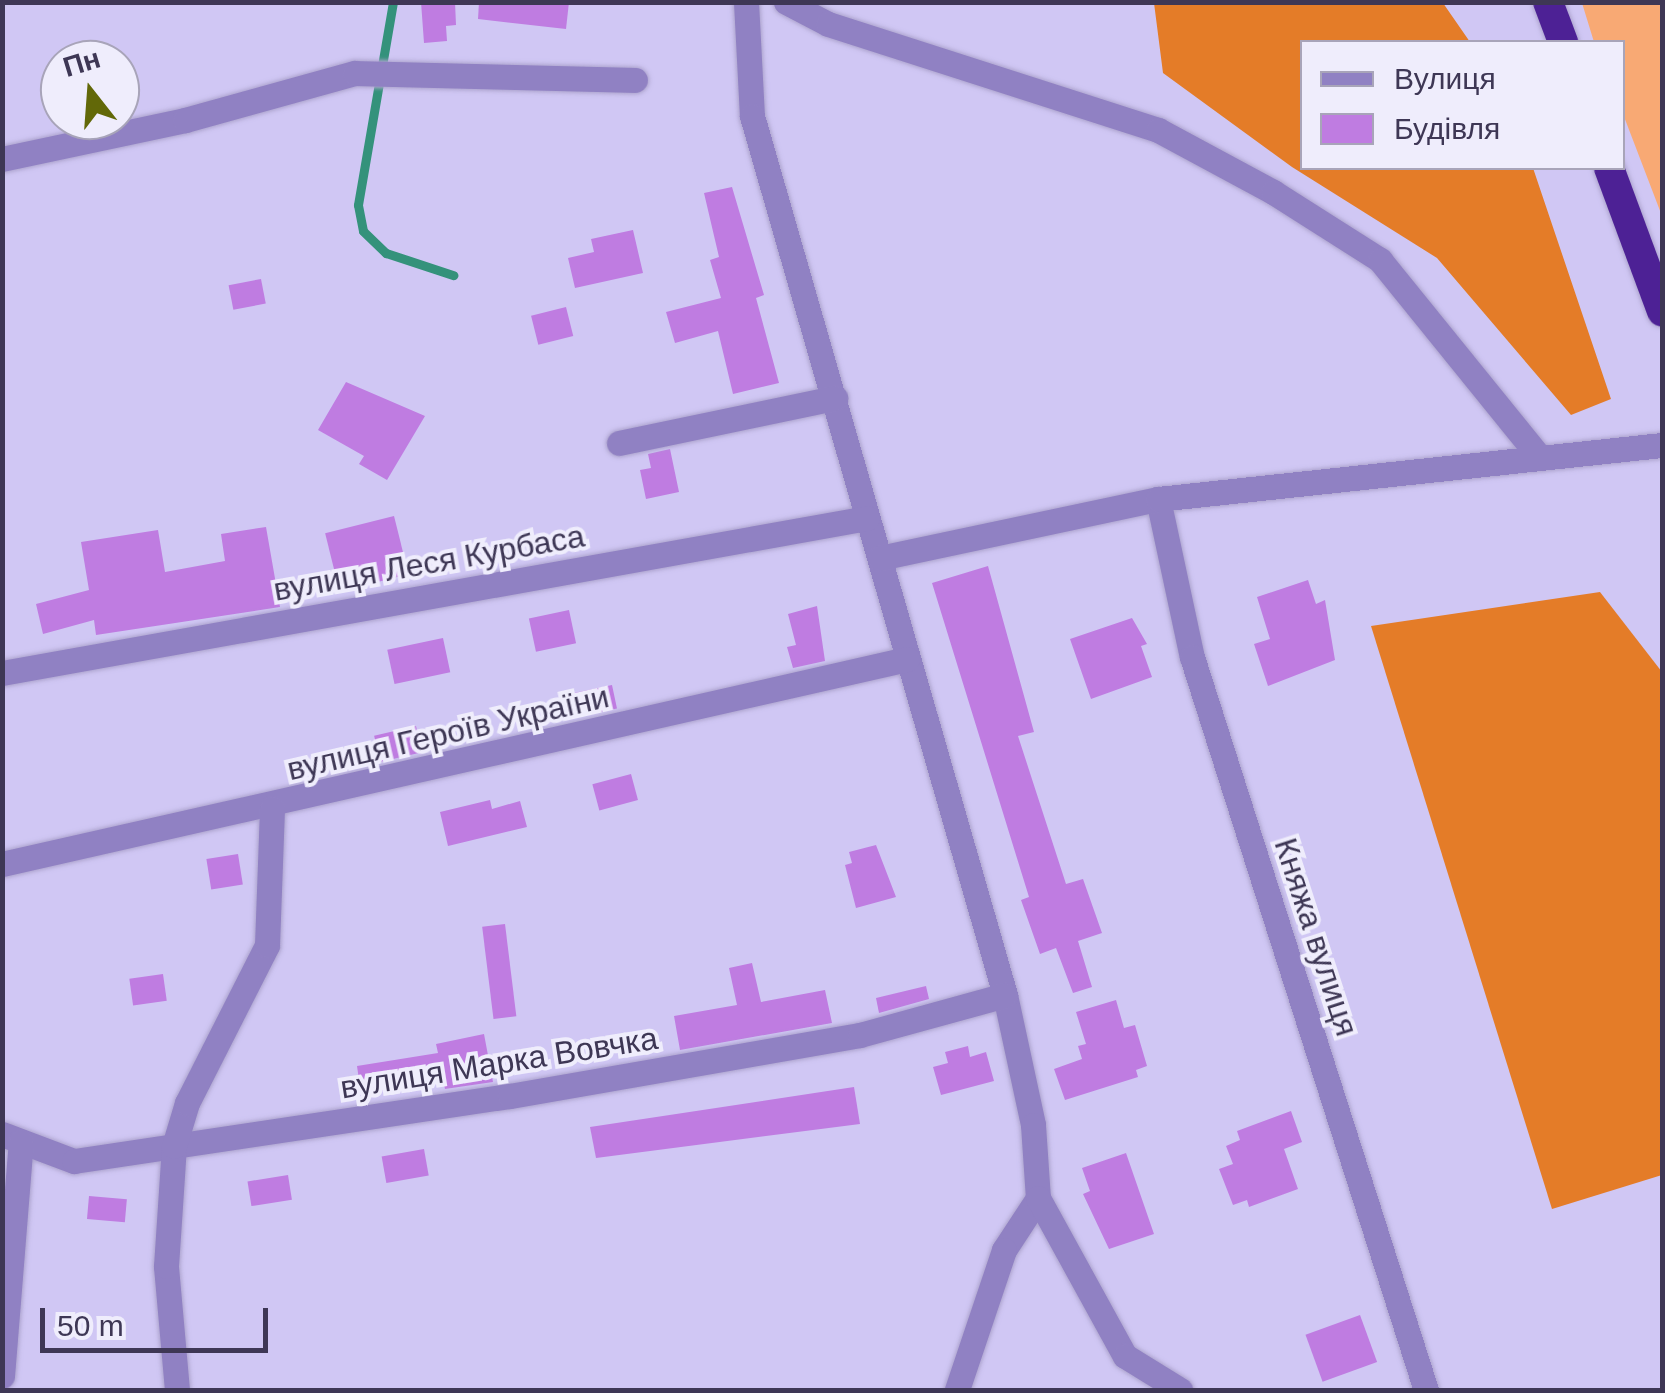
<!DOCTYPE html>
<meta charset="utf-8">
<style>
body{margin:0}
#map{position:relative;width:1665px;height:1393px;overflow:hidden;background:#d0c7f4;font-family:Arial,sans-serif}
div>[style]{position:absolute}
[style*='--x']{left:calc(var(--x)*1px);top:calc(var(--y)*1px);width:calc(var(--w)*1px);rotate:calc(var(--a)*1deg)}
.green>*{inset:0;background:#f8a974}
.forest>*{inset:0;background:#e47c28}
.stream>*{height:9px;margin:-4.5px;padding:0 4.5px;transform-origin:4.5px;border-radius:4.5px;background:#34927b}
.building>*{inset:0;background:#bf7ce1;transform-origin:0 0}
.roads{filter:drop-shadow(0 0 2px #ada4ce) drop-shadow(0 0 2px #ada4ce)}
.minor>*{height:25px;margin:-12.5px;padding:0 12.5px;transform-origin:12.5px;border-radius:12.5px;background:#9081c3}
.highway>*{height:30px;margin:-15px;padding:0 15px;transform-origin:15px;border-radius:15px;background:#4d2195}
span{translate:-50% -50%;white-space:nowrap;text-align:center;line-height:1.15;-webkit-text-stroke:8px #efedfc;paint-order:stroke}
.street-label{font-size:32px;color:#3e3755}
.frame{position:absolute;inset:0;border:5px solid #3e3755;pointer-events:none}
.legend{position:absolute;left:1300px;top:40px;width:325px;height:130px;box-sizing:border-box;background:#efedfc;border:2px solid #a8a4b9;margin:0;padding:12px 18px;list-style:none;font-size:30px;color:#3e3755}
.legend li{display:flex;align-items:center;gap:20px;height:50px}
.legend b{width:50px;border:2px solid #a8a4b9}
.north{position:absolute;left:40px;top:40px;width:100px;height:100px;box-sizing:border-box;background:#efedfc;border:2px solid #a8a4b9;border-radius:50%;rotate:343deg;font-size:28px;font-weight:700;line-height:40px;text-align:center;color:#3e3755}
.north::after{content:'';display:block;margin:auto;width:35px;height:45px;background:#626808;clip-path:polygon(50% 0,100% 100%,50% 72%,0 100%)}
.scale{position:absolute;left:40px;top:1308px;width:228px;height:45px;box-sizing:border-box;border:5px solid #3e3755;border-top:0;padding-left:12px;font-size:30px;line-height:35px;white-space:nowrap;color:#3e3755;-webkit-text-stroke:8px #efedfc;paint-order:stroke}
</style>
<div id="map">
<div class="green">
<i style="clip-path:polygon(1582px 3px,1662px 3px,1662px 216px,1623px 114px,1622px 42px,1594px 42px)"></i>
</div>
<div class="forest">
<i style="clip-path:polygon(1154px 3px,1443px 3px,1470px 42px,1302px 42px,1302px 168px,1533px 168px,1611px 399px,1571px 415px,1437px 258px,1292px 167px,1163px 73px)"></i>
<i style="clip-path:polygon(1600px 592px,1662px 672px,1662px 1175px,1552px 1209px,1371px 626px)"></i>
</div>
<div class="stream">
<i style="--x:393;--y:2;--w:206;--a:99.8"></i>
<i style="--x:358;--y:205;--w:26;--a:79"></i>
<i style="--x:363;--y:231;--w:32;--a:44"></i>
<i style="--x:386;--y:253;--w:71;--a:18.2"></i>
</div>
<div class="building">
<i style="clip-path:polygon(421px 2px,455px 2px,456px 25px,446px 26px,447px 41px,424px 43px)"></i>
<i style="clip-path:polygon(479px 2px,569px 2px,566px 29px,478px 19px)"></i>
<i style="clip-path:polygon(732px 187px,764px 295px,756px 298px,779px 383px,733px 394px,718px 331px,675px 343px,666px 312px,721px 298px,710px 260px,719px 257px,704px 193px)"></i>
<i style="clip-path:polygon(633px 230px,643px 273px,575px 288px,568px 258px,594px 252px,591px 239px)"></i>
<i style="left:261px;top:279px;width:25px;height:33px;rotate:79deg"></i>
<i style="left:566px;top:307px;width:30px;height:36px;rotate:76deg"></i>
<i style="clip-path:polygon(346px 382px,425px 416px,387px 480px,359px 464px,364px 456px,318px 430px)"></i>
<i style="clip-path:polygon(670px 449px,679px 492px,646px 499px,640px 470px,651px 468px,648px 454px)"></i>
<i style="left:394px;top:516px;width:60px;height:71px;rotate:76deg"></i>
<i style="clip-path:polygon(266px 527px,280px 607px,96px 635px,94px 620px,43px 634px,36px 604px,89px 590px,81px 542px,158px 530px,165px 572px,225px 561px,221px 534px)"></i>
<i style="clip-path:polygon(988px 566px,1034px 732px,1018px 736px,1066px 884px,1083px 879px,1102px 933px,1078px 941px,1092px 987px,1073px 993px,1056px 948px,1040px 954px,1021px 900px,1029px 897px,932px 583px)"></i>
<i style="clip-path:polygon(1308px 580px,1316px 604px,1325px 600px,1335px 660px,1268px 686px,1254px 644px,1270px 639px,1257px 597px)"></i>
<i style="clip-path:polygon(817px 606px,825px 661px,793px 668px,787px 647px,796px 645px,788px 614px)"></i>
<i style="left:569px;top:610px;width:34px;height:41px;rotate:78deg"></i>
<i style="clip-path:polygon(1132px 618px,1147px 644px,1141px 646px,1152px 677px,1091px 699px,1070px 639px)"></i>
<i style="left:443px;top:638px;width:35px;height:57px;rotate:78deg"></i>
<i style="left:612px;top:685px;width:24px;height:51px;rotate:78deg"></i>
<i style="left:416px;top:726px;width:27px;height:43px;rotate:77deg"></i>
<i style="left:631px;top:774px;width:27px;height:40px;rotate:75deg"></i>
<i style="clip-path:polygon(490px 800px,492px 809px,520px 801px,527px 827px,448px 846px,440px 812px)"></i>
<i style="clip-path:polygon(876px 845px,896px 897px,856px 908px,845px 865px,852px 863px,849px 852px)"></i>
<i style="left:238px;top:854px;width:31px;height:32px;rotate:81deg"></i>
<i style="left:505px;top:924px;width:93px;height:23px;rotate:83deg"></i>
<i style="clip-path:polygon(752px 963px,761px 1002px,825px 990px,832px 1023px,680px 1050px,674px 1016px,737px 1005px,729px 968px)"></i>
<i style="left:163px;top:974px;width:27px;height:34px;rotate:82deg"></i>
<i style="clip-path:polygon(926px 986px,929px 999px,879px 1013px,876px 998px)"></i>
<i style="clip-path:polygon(1116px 1000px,1124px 1028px,1135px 1025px,1147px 1066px,1136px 1070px,1138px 1077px,1065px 1100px,1054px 1069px,1082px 1059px,1078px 1046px,1086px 1044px,1076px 1012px)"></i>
<i style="clip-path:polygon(484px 1034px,493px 1082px,445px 1089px,443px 1080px,361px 1094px,357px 1066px,438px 1053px,436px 1044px)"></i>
<i style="clip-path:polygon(968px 1046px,970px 1057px,986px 1052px,994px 1081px,941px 1095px,933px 1067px,948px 1063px,945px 1052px)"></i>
<i style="clip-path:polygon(854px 1087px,860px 1124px,596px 1158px,590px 1127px)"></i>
<i style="clip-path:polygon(1291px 1111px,1302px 1142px,1284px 1149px,1298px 1189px,1249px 1207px,1247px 1200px,1233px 1205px,1219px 1169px,1233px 1164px,1226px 1146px,1240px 1140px,1237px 1131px)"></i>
<i style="left:424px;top:1149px;width:27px;height:43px;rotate:80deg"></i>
<i style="clip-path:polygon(1126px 1153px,1154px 1234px,1109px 1249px,1083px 1194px,1090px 1191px,1082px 1168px)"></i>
<i style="left:288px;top:1175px;width:25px;height:41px;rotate:81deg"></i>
<i style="left:89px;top:1196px;width:38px;height:23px;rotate:5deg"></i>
<i style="left:1360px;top:1315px;width:50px;height:58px;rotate:70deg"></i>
</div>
<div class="roads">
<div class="minor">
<i style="--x:746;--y:2;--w:114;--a:87"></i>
<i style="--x:752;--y:116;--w:915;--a:73.94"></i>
<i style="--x:1005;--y:995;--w:133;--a:77.8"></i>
<i style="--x:1033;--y:1125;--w:73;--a:86.1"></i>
<i style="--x:1038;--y:1198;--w:62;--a:123.2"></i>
<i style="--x:1004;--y:1250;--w:148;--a:108.6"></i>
<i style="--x:786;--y:2;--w:47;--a:27.6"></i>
<i style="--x:828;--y:24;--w:347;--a:17.8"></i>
<i style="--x:1158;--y:130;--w:131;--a:28.3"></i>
<i style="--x:1273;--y:192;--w:127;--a:32.4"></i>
<i style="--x:1380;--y:260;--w:251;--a:51"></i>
<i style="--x:2;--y:159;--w:187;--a:-12"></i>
<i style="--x:185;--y:120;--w:176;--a:-15.5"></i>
<i style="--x:355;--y:73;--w:280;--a:1.4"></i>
<i style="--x:619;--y:443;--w:221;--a:-11.8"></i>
<i style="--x:1158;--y:499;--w:162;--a:77.9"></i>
<i style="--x:1192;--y:657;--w:769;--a:72.3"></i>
<i style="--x:880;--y:558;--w:284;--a:-12"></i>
<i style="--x:1158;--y:499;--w:507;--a:-6.12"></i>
<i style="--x:2;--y:673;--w:879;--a:-10.16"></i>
<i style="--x:2;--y:864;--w:928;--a:-12.76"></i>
<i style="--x:2;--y:1134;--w:77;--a:20.6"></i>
<i style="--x:74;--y:1161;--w:441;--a:-8.5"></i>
<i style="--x:510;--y:1096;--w:355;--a:-9.9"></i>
<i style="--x:860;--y:1035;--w:150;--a:-15.4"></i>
<i style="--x:1038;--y:1198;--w:180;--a:61.2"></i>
<i style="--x:1125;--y:1356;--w:65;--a:31.7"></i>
<i style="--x:2;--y:1376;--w:235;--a:-85.4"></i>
<i style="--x:177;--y:1390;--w:124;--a:-95.1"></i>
<i style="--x:166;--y:1266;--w:120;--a:-86.2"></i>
<i style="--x:174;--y:1146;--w:45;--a:-73.2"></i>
<i style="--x:187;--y:1103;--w:177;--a:-63.1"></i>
<i style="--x:267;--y:945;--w:137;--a:-87.9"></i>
</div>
<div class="highway">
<i style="--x:1548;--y:2;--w:43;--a:69.4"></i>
<i style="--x:1609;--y:168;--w:153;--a:69.7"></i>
</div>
</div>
<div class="street-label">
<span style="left:429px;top:563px;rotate:-10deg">вулиця Леся Курбаса</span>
<span style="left:448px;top:733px;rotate:-13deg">вулиця Героїв України</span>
<span style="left:1316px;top:937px;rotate:72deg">Княжа вулиця</span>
<span style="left:499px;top:1063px;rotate:-9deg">вулиця Марка Вовчка</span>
</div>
<div class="frame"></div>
<ul class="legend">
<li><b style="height:12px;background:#9081c3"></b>Вулиця</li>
<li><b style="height:28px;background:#bf7ce1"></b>Будівля</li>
</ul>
<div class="north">Пн</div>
<div class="scale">50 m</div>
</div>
